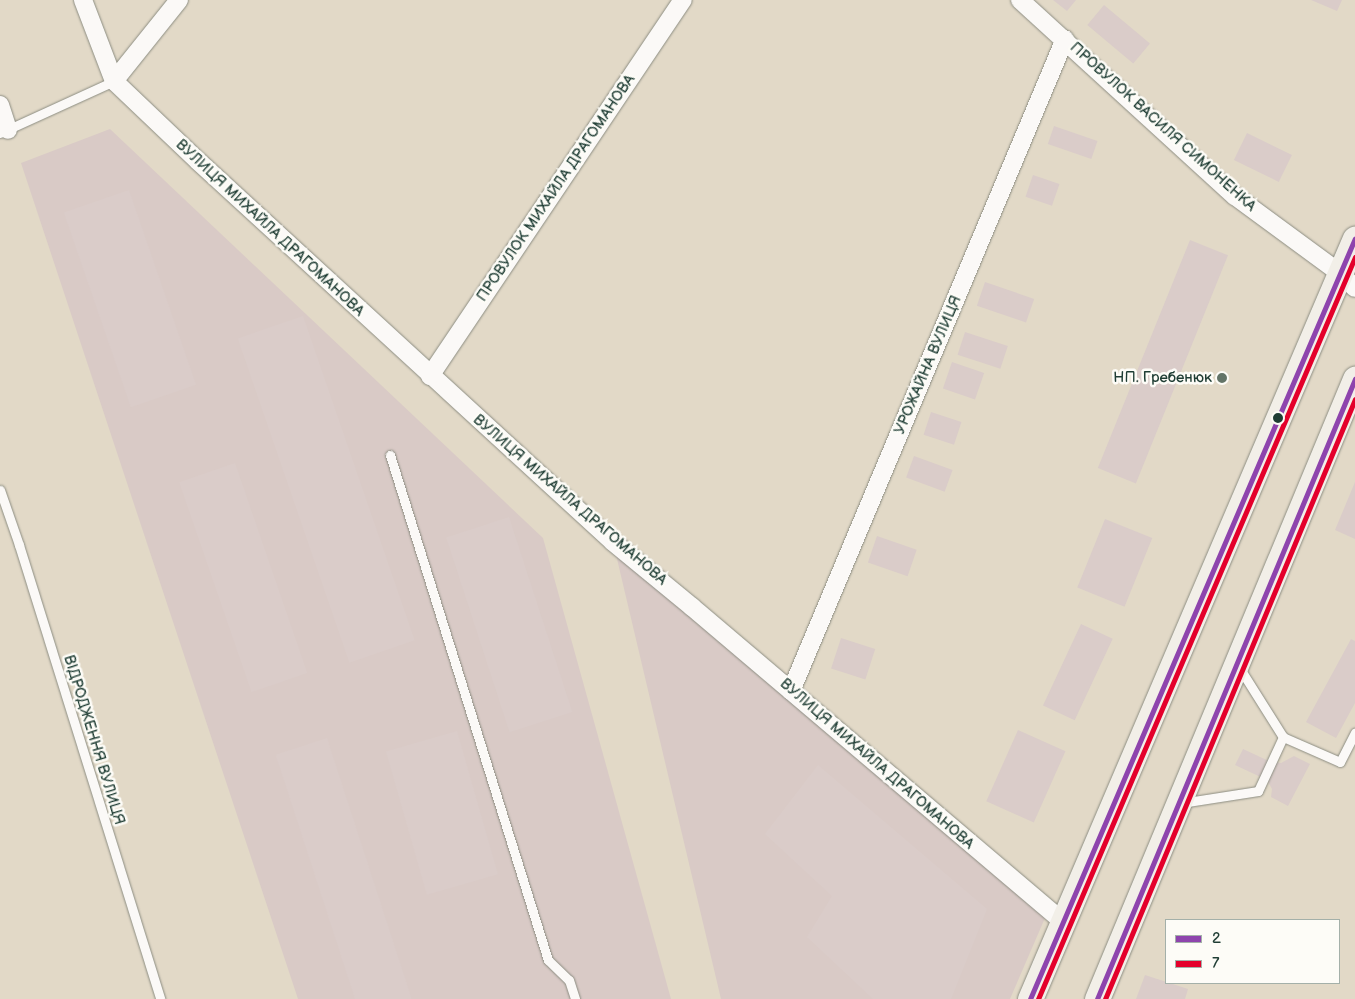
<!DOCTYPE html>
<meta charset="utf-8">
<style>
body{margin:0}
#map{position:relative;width:1355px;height:999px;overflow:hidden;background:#e2d9c7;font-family:"Balsamiq Sans",sans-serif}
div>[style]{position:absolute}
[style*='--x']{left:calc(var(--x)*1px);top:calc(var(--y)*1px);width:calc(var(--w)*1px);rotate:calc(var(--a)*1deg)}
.industrial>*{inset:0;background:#d9cac6}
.building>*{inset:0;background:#daccc9;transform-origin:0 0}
.roads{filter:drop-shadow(0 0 1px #8c8d82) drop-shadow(0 0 1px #8c8d82)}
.lane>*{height:9px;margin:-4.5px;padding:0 4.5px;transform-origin:4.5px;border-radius:4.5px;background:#fbf9f7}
.street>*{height:18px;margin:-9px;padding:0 9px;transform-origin:9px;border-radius:9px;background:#fbf9f7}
.secondary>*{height:25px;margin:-12.5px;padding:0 12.5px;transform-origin:12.5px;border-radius:12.5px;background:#f2efe8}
.bus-1>*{height:5px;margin:-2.5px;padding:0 2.5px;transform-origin:2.5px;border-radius:2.5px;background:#8e44ad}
.bus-2>*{height:5px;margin:-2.5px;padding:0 2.5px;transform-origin:2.5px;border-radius:2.5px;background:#e4002b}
.dots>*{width:14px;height:14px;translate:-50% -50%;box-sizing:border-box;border:2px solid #fdfcf7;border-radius:50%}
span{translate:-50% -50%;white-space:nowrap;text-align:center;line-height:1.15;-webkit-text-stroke:5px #fdfcf7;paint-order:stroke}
.street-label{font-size:15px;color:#1f3d34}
.poi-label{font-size:15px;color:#1f3d34}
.right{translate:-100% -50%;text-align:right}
.legend{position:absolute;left:1165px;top:919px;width:175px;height:65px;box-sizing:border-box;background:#fdfcf7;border:1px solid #a4b0a9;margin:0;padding:6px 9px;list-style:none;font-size:15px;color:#1f3d34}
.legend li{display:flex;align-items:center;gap:10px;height:25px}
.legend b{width:25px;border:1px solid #a4b0a9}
</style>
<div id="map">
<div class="industrial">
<i style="clip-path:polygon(110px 129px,543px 538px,671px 999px,298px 999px,21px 163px)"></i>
<i style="clip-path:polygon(613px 542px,1048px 911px,1010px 999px,721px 999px)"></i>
</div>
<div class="building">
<i style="clip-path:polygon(1053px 0,1076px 0,1067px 11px)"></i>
<i style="clip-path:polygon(1311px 0,1342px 0,1337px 11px)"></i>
<i style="left:1104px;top:5px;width:60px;height:26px;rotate:40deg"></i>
<i style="left:1054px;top:126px;width:46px;height:19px;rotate:19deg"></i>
<i style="left:1247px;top:133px;width:50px;height:30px;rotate:26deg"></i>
<i style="left:1033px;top:175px;width:28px;height:23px;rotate:19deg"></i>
<i style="left:129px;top:190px;width:206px;height:69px;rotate:71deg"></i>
<i style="left:1190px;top:240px;width:41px;height:246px;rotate:22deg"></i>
<i style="left:985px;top:282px;width:52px;height:25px;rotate:19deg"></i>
<i style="left:303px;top:316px;width:343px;height:69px;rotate:71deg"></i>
<i style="left:965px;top:332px;width:45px;height:24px;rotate:18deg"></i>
<i style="left:952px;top:362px;width:34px;height:28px;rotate:19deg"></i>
<i style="left:931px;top:412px;width:32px;height:24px;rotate:18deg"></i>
<i style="left:914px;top:456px;width:41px;height:23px;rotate:20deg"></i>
<i style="left:235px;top:463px;width:222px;height:59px;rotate:71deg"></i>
<i style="clip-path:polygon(1355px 482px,1355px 539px,1335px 530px)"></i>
<i style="left:509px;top:517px;width:205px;height:66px;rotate:72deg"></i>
<i style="left:1105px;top:519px;width:51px;height:74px;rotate:22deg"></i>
<i style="left:877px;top:536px;width:42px;height:28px;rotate:19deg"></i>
<i style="left:1081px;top:624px;width:35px;height:90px;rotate:25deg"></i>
<i style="left:841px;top:638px;width:36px;height:32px;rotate:18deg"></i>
<i style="clip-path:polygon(1351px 639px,1355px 641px,1355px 703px,1336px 738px,1306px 722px)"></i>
<i style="left:1018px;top:730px;width:52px;height:78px;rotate:24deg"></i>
<i style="left:457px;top:731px;width:149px;height:74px;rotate:74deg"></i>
<i style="left:327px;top:738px;width:274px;height:54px;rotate:72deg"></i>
<i style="clip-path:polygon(1243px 749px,1271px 762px,1281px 763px,1294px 756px,1310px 764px,1288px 806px,1271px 797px,1272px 789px,1267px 780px,1235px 765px)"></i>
<i style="clip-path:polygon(818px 765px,987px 909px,951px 999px,873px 999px,807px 937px,832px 896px,765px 834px)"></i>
<i style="clip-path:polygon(1145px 975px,1188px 989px,1185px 999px,1136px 999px)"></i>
</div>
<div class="roads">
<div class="lane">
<i style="--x:0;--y:133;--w:125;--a:-24.5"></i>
<i style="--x:390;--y:455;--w:529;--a:72.63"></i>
<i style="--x:548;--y:960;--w:29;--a:44"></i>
<i style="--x:569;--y:980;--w:20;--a:72"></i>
<i style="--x:0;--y:490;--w:58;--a:70.9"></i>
<i style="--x:19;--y:545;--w:475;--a:72.7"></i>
<i style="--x:1283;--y:737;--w:62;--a:23.7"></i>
<i style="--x:1340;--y:762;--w:33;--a:-63"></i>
<i style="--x:1181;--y:803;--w:78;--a:-8.9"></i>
<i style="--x:1258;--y:791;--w:60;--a:-65.2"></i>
<i style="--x:1283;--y:737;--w:83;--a:-122.2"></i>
</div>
<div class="street">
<i style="--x:83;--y:0;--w:87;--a:69.1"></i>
<i style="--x:114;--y:81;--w:116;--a:43.6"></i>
<i style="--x:198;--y:161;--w:563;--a:42.55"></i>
<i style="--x:613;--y:542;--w:102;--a:39.4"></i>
<i style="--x:692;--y:607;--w:487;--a:40.3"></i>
<i style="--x:1020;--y:0;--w:291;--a:42.4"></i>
<i style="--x:1235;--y:196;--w:130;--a:36.3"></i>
<i style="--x:1340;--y:273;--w:21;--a:45"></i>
<i style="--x:114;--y:81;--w:104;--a:-51.3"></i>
<i style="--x:0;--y:105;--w:26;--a:72"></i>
<i style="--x:430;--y:376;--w:453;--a:-56.1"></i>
<i style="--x:791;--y:691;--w:707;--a:-67.21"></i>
</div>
<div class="secondary">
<i style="--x:1030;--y:999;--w:827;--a:-66.87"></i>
<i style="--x:1097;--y:999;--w:672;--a:-67.41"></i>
</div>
</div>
<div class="bus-1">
<i style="--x:1030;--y:999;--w:827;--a:-66.87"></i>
<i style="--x:1097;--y:999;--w:672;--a:-67.41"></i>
</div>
<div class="bus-2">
<i style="--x:1038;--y:999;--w:807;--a:-66.87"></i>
<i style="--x:1105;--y:999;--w:650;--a:-67.38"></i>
</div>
<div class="dots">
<i style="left:1222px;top:378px;background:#637467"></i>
<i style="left:1278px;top:418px;background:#1f3d34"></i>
</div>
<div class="street-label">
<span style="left:1163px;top:127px;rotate:42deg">ПРОВУЛОК ВАСИЛЯ СИМОНЕНКА</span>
<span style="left:556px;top:188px;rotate:-56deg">ПРОВУЛОК МИХАЙЛА ДРАГОМАНОВА</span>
<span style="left:270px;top:228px;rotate:43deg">ВУЛИЦЯ МИХАЙЛА ДРАГОМАНОВА</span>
<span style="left:928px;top:365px;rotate:-67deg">УРОЖАЙНА ВУЛИЦЯ</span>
<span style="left:570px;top:500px;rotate:41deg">ВУЛИЦЯ МИХАЙЛА ДРАГОМАНОВА</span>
<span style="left:94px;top:740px;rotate:73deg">ВІДРОДЖЕННЯ ВУЛИЦЯ</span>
<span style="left:877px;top:764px;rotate:41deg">ВУЛИЦЯ МИХАЙЛА ДРАГОМАНОВА</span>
</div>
<div class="poi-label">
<span class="right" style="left:1212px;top:378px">НП. Гребенюк</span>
</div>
<ul class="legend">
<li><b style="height:6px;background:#8e44ad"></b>2</li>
<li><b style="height:6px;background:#e4002b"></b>7</li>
</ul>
</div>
